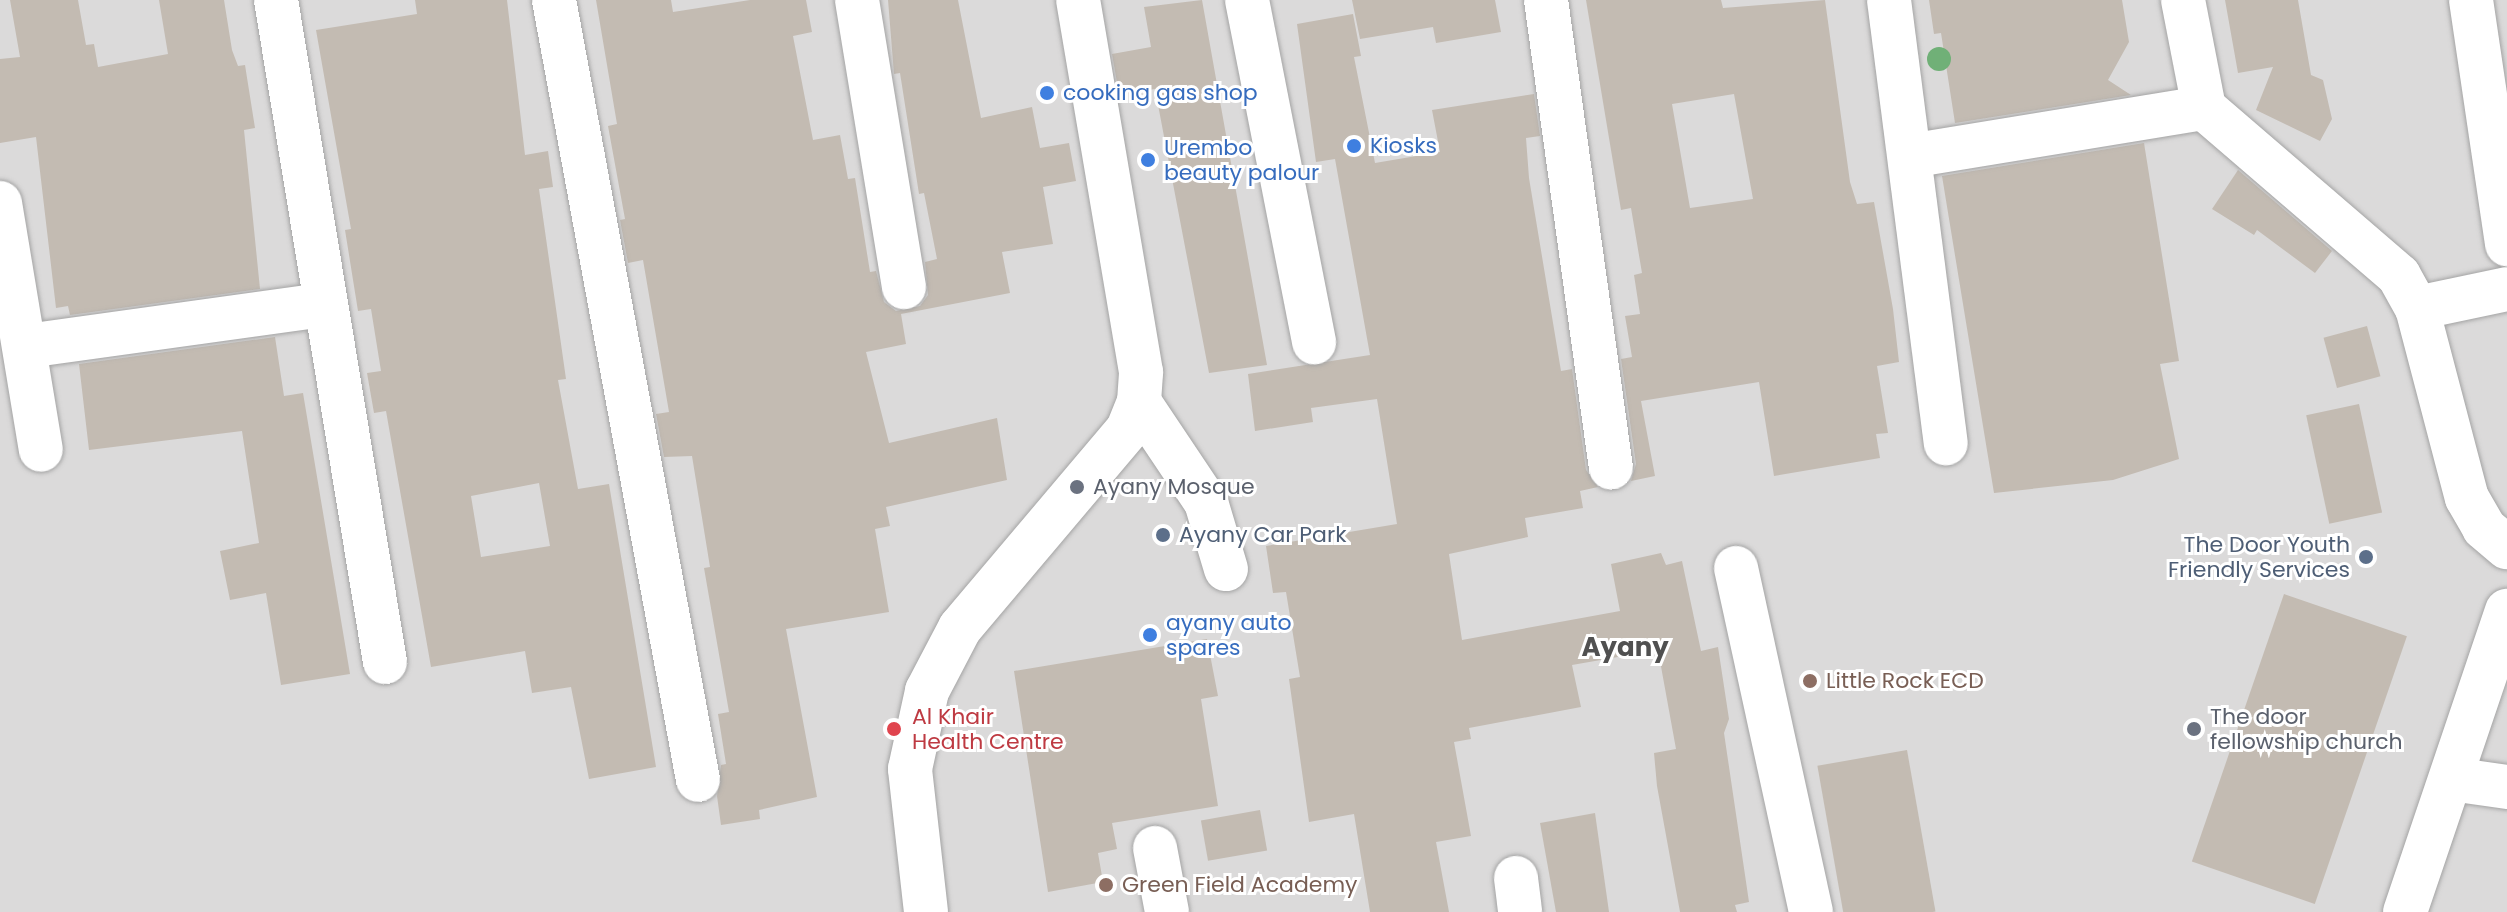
<!DOCTYPE html>
<style>
body{margin:0}
#map{position:relative;width:2507px;height:912px;overflow:hidden;background:#efece3;font-family:Poppins,sans-serif}
div>[style]{position:absolute}
[style*='--x']{left:calc(var(--x)*1px);top:calc(var(--y)*1px);width:calc(var(--w)*1px);rotate:calc(var(--a)*1deg)}
.residential>*{inset:0;background:#dbdada;transform-origin:0 0}
.building>*{inset:0;background:#c3bbb2;transform-origin:0 0}
.roads{filter:drop-shadow(0 0 2px #a4a4a4) drop-shadow(0 0 2px #a4a4a4)}
.minor>*{height:44px;margin:-22px;padding:0 22px;transform-origin:22px;border-radius:22px;background:#fff}
.trees>*{width:24px;height:24px;margin:-12px;border-radius:50%;background:#70b077}
.dots>*{width:22px;height:22px;translate:-50% -50%;box-sizing:border-box;border:4px solid #fff;border-radius:50%}
span{translate:-50% -50%;white-space:nowrap;text-align:center;line-height:1.15;-webkit-text-stroke:6px #fff;paint-order:stroke}
.shop-label{font-size:22px;color:#366cbe}
.left{translate:0 -50%;text-align:left}
.worship-label{font-size:22px;color:#5b616d}
.service-label{font-size:22px;color:#4e5e75}
.right{translate:-100% -50%;text-align:right}
.education-label{font-size:22px;color:#785e54}
.health-label{font-size:22px;color:#be3a42}
.quarter-label{font-size:26px;color:#505050;font-weight:700}
</style>
<div id="map">
<div class="residential">
<i style="left:0;top:0;width:2507px;height:912px"></i>
</div>
<div class="building">
<i style="clip-path:polygon(10px 0,78px 0,86px 45px,94px 44px,98px 67px,168px 54px,159px 0,224px 0,232px 50px,238px 66px,245px 65px,255px 128px,244px 130px,260px 289px,70px 315px,68px 306px,56px 308px,36px 137px,0 143px,0 59px,20px 57px)"></i>
<i style="clip-path:polygon(evenodd,415px 0,507px 0,525px 155px,548px 151px,553px 187px,539px 189px,566px 379px,558px 380px,578px 489px,609px 484px,656px 767px,589px 779px,571px 687px,532px 693px,525px 651px,431px 667px,386px 411px,374px 413px,367px 373px,381px 371px,371px 309px,358px 311px,345px 230px,351px 229px,316px 30px,417px 14px,415px 0,539px 483px,550px 546px,481px 557px,471px 496px,539px 483px)"></i>
<i style="clip-path:polygon(596px 0,671px 0,673px 12px,750px 0,806px 0,812px 32px,793px 36px,813px 140px,840px 135px,848px 179px,855px 178px,870px 272px,876px 271px,884px 302px,896px 311px,920px 306px,928px 295px,925px 262px,937px 259px,924px 193px,919px 194px,900px 73px,894px 74px,888px 0,958px 0,981px 118px,1032px 107px,1040px 148px,1069px 143px,1076px 181px,1043px 187px,1053px 244px,1002px 252px,1010px 293px,901px 314px,906px 344px,866px 352px,889px 443px,997px 418px,1007px 480px,886px 507px,890px 526px,875px 529px,889px 612px,786px 629px,817px 797px,759px 810px,760px 819px,721px 825px,717px 796px,721px 765px,726px 764px,718px 714px,729px 712px,704px 568px,710px 567px,692px 456px,664px 457px,656px 414px,669px 412px,643px 260px,628px 263px,620px 220px,625px 219px,608px 126px,617px 124px)"></i>
<i style="clip-path:polygon(1202px 0,1267px 365px,1209px 373px,1155px 89px,1119px 94px,1112px 54px,1151px 47px,1144px 7px)"></i>
<i style="clip-path:polygon(1352px 0,1495px 0,1501px 32px,1436px 43px,1433px 27px,1360px 39px)"></i>
<i style="clip-path:polygon(evenodd,1586px 0,1721px 0,1723px 8px,1825px 0,1850px 182px,1857px 204px,1874px 202px,1893px 309px,1899px 362px,1877px 366px,1888px 433px,1876px 434px,1880px 458px,1774px 476px,1759px 382px,1641px 401px,1655px 476px,1631px 481px,1636px 464px,1621px 359px,1632px 357px,1625px 316px,1640px 314px,1634px 275px,1642px 273px,1631px 208px,1621px 210px,1586px 0,1734px 94px,1753px 199px,1690px 208px,1672px 104px,1734px 94px)"></i>
<i style="clip-path:polygon(1929px 0,2122px 0,2129px 42px,2108px 80px,2131px 95px,1955px 123px,1941px 33px,1934px 34px)"></i>
<i style="clip-path:polygon(2225px 0,2298px 0,2311px 75px,2323px 80px,2332px 119px,2320px 141px,2256px 110px,2273px 67px,2238px 73px)"></i>
<i style="clip-path:polygon(1353px 14px,1361px 56px,1354px 57px,1375px 163px,1440px 152px,1432px 110px,1534px 94px,1540px 136px,1526px 138px,1529px 178px,1561px 371px,1572px 369px,1586px 470px,1598px 487px,1580px 491px,1583px 508px,1525px 518px,1528px 537px,1449px 554px,1462px 640px,1620px 611px,1611px 564px,1661px 553px,1666px 565px,1682px 561px,1701px 651px,1718px 647px,1729px 719px,1724px 733px,1749px 902px,1735px 905px,1737px 912px,1680px 912px,1657px 786px,1654px 753px,1676px 749px,1658px 650px,1572px 665px,1581px 707px,1469px 728px,1471px 739px,1454px 742px,1471px 836px,1436px 842px,1449px 912px,1370px 912px,1354px 814px,1309px 822px,1289px 679px,1300px 677px,1286px 592px,1273px 593px,1266px 546px,1397px 524px,1377px 399px,1311px 408px,1313px 422px,1255px 431px,1248px 374px,1370px 355px,1335px 159px,1316px 162px,1297px 24px)"></i>
<i style="clip-path:polygon(2144px 143px,2179px 361px,2160px 364px,2179px 459px,2113px 480px,1994px 493px,1942px 176px)"></i>
<i style="clip-path:polygon(2238px 170px,2332px 251px,2315px 273px,2257px 230px,2254px 235px,2212px 209px)"></i>
<i style="left:2367px;top:326px;width:52px;height:45px;rotate:75deg"></i>
<i style="clip-path:polygon(275px 337px,284px 396px,303px 393px,350px 674px,281px 685px,266px 593px,230px 600px,220px 551px,259px 543px,242px 431px,89px 450px,79px 364px)"></i>
<i style="left:2359px;top:404px;width:111px;height:54px;rotate:78deg"></i>
<i style="left:2284px;top:594px;width:130px;height:283px;rotate:19deg"></i>
<i style="clip-path:polygon(1207px 639px,1218px 696px,1201px 699px,1218px 806px,1112px 823px,1117px 849px,1098px 853px,1103px 882px,1048px 892px,1014px 671px)"></i>
<i style="left:1907px;top:750px;width:164px;height:91px;rotate:80deg"></i>
<i style="left:1260px;top:810px;width:41px;height:60px;rotate:80deg"></i>
<i style="clip-path:polygon(1595px 813px,1609px 912px,1556px 912px,1540px 823px)"></i>
</div>
<div class="roads">
<div class="minor">
<i style="--x:276;--y:0;--w:671;--a:80.65"></i>
<i style="--x:554;--y:0;--w:793;--a:79.54"></i>
<i style="--x:857;--y:0;--w:291;--a:80.7"></i>
<i style="--x:1247;--y:0;--w:349;--a:78.9"></i>
<i style="--x:1546;--y:0;--w:472;--a:82.1"></i>
<i style="--x:1889;--y:0;--w:447;--a:82.7"></i>
<i style="--x:2183;--y:0;--w:110;--a:79"></i>
<i style="--x:2204;--y:108;--w:257;--a:40.7"></i>
<i style="--x:2399;--y:276;--w:37;--a:61"></i>
<i style="--x:2417;--y:308;--w:196;--a:75.3"></i>
<i style="--x:2467;--y:498;--w:34;--a:60"></i>
<i style="--x:2484;--y:528;--w:30;--a:40"></i>
<i style="--x:2471;--y:0;--w:247;--a:81.6"></i>
<i style="--x:1910;--y:156;--w:298;--a:-9.3"></i>
<i style="--x:0;--y:203;--w:250;--a:80.6"></i>
<i style="--x:2417;--y:308;--w:92;--a:-11.9"></i>
<i style="--x:27;--y:346;--w:299;--a:-7.9"></i>
<i style="--x:1139;--y:402;--w:120;--a:56.2"></i>
<i style="--x:1206;--y:502;--w:70;--a:73.4"></i>
<i style="--x:1736;--y:568;--w:352;--a:77.7"></i>
<i style="--x:2451;--y:779;--w:57;--a:8.1"></i>
<i style="--x:1155;--y:848;--w:65;--a:79.4"></i>
<i style="--x:1516;--y:878;--w:34;--a:83"></i>
<i style="--x:926;--y:912;--w:144;--a:-96.4"></i>
<i style="--x:910;--y:769;--w:80;--a:-77.7"></i>
<i style="--x:927;--y:691;--w:71;--a:-62.4"></i>
<i style="--x:960;--y:628;--w:260;--a:-49.8"></i>
<i style="--x:1128;--y:429;--w:29;--a:-68"></i>
<i style="--x:1139;--y:402;--w:30;--a:-86"></i>
<i style="--x:1141;--y:372;--w:377;--a:-99.6"></i>
<i style="--x:2405;--y:912;--w:318;--a:-71.3"></i>
</div>
</div>
<div class="trees">
<i style="left:1939px;top:59px"></i>
</div>
<div class="dots">
<i style="left:1047px;top:93px;background:#3f7fe0"></i>
<i style="left:1354px;top:146px;background:#3f7fe0"></i>
<i style="left:1148px;top:160px;background:#3f7fe0"></i>
<i style="left:1077px;top:487px;background:#6b7280"></i>
<i style="left:1163px;top:535px;background:#5c6f8a"></i>
<i style="left:2366px;top:557px;background:#5c6f8a"></i>
<i style="left:1150px;top:635px;background:#3f7fe0"></i>
<i style="left:1810px;top:681px;background:#8d6e63"></i>
<i style="left:894px;top:729px;background:#e0444e"></i>
<i style="left:2194px;top:729px;background:#6b7280"></i>
<i style="left:1106px;top:885px;background:#8d6e63"></i>
</div>
<div class="shop-label">
<span class="left" style="left:1063px;top:93px">cooking gas shop</span>
<span class="left" style="left:1370px;top:146px">Kiosks</span>
<span class="left" style="left:1164px;top:160px">Urembo<br>beauty palour</span>
<span class="left" style="left:1166px;top:635px">ayany auto<br>spares</span>
</div>
<div class="worship-label">
<span class="left" style="left:1093px;top:487px">Ayany Mosque</span>
<span class="left" style="left:2210px;top:729px">The door<br>fellowship church</span>
</div>
<div class="service-label">
<span class="left" style="left:1179px;top:535px">Ayany Car Park</span>
<span class="right" style="left:2350px;top:557px">The Door Youth<br>Friendly Services</span>
</div>
<div class="education-label">
<span class="left" style="left:1826px;top:681px">Little Rock ECD</span>
<span class="left" style="left:1122px;top:885px">Green Field Academy</span>
</div>
<div class="health-label">
<span class="left" style="left:912px;top:729px">Al Khair<br>Health Centre</span>
</div>
<div class="quarter-label">
<span style="left:1625px;top:648px">Ayany</span>
</div>
</div>
